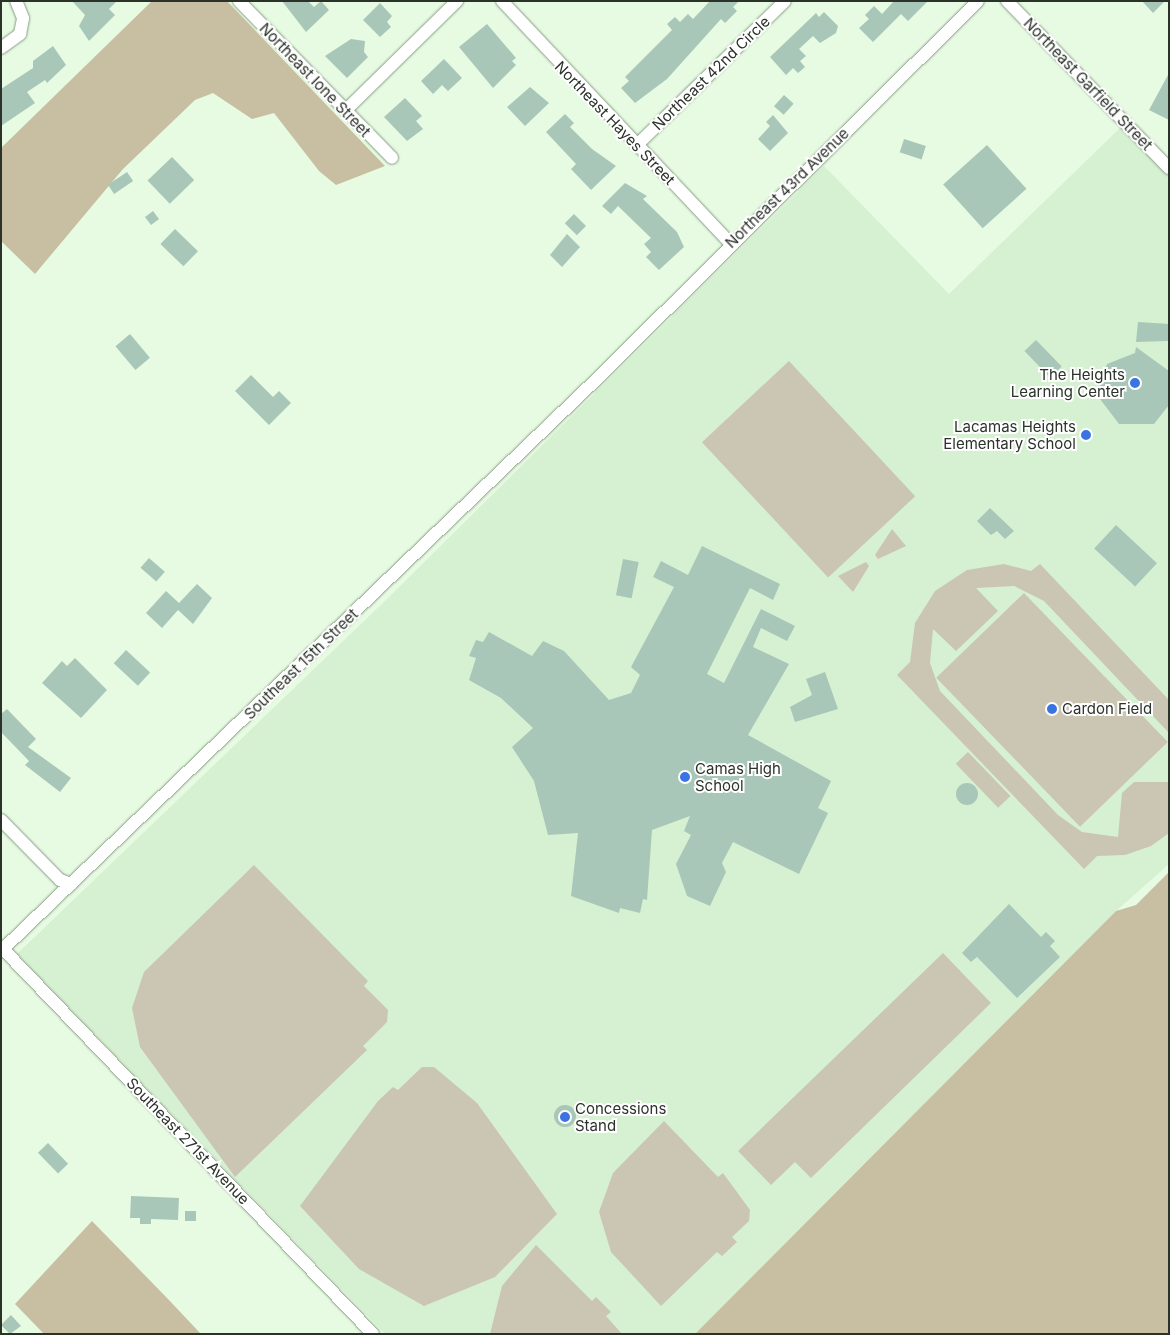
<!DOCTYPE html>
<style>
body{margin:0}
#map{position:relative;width:1170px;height:1335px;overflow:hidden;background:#e6fbe2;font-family:Inter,sans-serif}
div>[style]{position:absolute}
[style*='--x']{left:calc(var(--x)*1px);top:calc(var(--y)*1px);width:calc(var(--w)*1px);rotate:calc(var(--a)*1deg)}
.built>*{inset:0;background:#d6f0d2}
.green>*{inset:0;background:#cbc5b3;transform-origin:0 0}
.forest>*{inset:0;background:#c8bfa2}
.building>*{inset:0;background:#a8c7b9;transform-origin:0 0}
.round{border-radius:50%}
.roads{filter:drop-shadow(0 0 1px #899d86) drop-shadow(0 0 1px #899d86)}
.minor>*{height:12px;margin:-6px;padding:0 6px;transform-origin:6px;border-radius:6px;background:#fff}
.dots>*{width:14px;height:14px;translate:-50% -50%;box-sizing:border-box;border:2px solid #fff;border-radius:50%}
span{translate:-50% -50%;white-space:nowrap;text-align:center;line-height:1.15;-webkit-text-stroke:4px #fff;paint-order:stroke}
.street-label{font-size:15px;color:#2a3229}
.poi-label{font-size:15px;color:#2a3229}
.right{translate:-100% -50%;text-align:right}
.left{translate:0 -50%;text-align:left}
.frame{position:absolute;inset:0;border:2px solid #2a3229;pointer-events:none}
</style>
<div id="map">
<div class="built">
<i style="clip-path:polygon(1122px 126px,1169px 174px,1169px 864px,1116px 911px,695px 1334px,385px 1334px,17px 954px,387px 599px,824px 166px,949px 294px)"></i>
</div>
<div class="green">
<i style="left:789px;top:361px;width:185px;height:119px;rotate:47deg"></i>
<i style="clip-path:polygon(892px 529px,906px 546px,878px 559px,875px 555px)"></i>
<i style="clip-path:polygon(866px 562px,869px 566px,853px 592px,838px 576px)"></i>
<i style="clip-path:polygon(1004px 564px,1031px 571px,1040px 564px,1169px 700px,1169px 733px,1044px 601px,1014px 586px,976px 588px,998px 611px,956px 651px,933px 629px,930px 663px,940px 691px,1058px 815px,1082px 832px,1118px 837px,1122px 793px,1134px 782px,1169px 782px,1169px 833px,1151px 846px,1125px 855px,1097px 856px,1084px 869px,897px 675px,910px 662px,915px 623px,935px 591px,967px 570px)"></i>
<i style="left:1024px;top:593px;width:207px;height:122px;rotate:46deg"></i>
<i style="left:968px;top:752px;width:61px;height:17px;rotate:46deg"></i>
<i style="clip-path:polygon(254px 865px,368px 981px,364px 986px,388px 1010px,387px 1022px,363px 1046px,367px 1050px,235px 1177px,140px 1047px,132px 1008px,144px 972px)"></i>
<i style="clip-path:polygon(943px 953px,991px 1003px,811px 1178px,795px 1162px,771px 1185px,738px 1151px)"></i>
<i style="clip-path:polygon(422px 1067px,434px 1067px,477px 1103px,557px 1214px,495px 1277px,424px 1306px,359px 1269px,300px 1206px,378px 1101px,393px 1087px,398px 1090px)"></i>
<i style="clip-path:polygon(664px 1121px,718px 1177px,723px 1173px,750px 1210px,749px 1221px,732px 1237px,737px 1242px,722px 1256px,717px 1252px,661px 1306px,611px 1252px,599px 1212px,613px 1173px)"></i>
<i style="clip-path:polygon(536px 1245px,592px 1301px,596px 1297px,611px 1312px,606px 1316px,622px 1334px,490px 1334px,502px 1286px)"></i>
</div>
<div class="forest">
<i style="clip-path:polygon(152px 1px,227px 1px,385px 166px,336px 185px,319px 171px,274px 113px,252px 119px,213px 93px,195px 100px,123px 169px,35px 274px,1px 241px,1px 148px)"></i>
<i style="clip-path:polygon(1169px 872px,1169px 1334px,695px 1334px,1116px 911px,1136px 905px)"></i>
<i style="clip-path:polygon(92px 1221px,167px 1298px,201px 1334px,44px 1334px,15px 1304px)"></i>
</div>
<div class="building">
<i style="clip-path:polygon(72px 1px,117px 1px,109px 9px,115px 15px,89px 41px,79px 26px,85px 15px)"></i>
<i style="clip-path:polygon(282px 1px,308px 1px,314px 7px,321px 1px,329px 10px,306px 32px)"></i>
<i style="clip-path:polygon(710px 1px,739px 1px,733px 7px,737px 11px,725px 23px,721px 19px,667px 79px,635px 103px,621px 88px,629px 81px,625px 77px,672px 30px,667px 24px,675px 17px,680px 22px,688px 14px,693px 19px)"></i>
<i style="clip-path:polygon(894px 1px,928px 1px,908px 21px,901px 14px,873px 42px,859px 28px,869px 19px,865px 15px,874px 6px,882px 14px)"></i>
<i style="clip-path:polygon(1142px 1px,1165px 1px,1153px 13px)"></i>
<i style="clip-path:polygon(380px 3px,392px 16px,387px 22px,391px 27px,380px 37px,363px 20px)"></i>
<i style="clip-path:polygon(824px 12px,838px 26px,836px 33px,820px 43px,813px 36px,799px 49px,806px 56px,800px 61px,805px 67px,798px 73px,793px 68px,786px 75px,770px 57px,816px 13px,819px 17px)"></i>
<i style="clip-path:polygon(487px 24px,516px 58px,512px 61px,516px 65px,493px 88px,459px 47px)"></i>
<i style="clip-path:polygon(351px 39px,365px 41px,364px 52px,368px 57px,347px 78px,325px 56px)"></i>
<i style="clip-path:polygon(53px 46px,66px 65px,47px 83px,45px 80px,27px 92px,35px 103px,1px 126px,1px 89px,33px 68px,33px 61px)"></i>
<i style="clip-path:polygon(444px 59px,462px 78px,448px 91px,442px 85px,433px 94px,421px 81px)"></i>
<i style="clip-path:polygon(1169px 73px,1169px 120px,1149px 110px)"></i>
<i style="clip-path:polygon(530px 87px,549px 103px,525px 126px,507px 107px)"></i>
<i style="left:784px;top:95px;width:13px;height:15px;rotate:42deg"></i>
<i style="clip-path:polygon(405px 98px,422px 116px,416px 121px,423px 129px,407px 141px,384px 117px)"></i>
<i style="clip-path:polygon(565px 114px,574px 123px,570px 127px,592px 149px,616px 166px,591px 190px,571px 169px,576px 164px,546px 132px)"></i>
<i style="clip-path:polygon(773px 115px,788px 133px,770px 151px,758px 139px,770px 126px,766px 122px)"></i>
<i style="left:904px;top:139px;width:23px;height:14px;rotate:18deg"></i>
<i style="left:987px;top:145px;width:59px;height:59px;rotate:48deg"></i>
<i style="left:172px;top:157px;width:32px;height:34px;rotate:46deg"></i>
<i style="left:127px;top:172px;width:11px;height:23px;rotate:56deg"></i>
<i style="clip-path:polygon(625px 183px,647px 196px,643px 199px,677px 232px,684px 247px,659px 270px,646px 257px,651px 252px,644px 244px,651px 238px,618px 206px,611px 214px,602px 206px)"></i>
<i style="left:153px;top:211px;width:10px;height:10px;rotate:53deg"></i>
<i style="left:574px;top:214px;width:17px;height:13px;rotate:45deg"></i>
<i style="left:175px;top:229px;width:32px;height:21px;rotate:44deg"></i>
<i style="clip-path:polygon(567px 234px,580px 247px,562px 267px,550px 255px)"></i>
<i style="clip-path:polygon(1138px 322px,1169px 324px,1168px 341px,1136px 342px)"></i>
<i style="left:130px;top:334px;width:31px;height:19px;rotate:50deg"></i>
<i style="left:1036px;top:340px;width:37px;height:16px;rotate:46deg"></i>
<i style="clip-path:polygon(1136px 347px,1169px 371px,1169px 405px,1154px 424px,1119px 424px,1097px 395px,1107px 364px,1135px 353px)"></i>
<i style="clip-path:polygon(251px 375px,273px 397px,279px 391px,291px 403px,269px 425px,235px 391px)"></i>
<i style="clip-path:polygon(990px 508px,1014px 531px,1005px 539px,997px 531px,991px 535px,977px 521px)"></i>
<i style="left:1116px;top:525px;width:56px;height:32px;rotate:43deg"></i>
<i style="clip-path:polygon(702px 546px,780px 584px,773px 600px,750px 588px,707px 674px,724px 683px,761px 609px,795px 626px,787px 641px,761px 628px,753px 647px,789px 664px,748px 735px,831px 781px,818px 808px,828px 813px,799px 874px,733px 842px,722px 863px,726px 872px,710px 906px,687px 896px,676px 864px,691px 835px,684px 831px,690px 816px,652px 830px,647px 900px,643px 899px,640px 913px,620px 908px,619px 913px,571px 896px,578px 833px,548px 835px,534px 781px,512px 747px,533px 728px,501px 698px,469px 680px,476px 658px,469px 656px,476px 640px,483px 642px,489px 632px,532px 656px,543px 641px,564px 651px,609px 700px,631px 693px,640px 675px,631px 667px,674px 587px,653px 577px,661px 561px,688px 575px)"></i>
<i style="left:149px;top:558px;width:21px;height:13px;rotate:41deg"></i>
<i style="left:623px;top:559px;width:16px;height:37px;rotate:11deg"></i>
<i style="clip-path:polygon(197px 584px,212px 598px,193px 624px,178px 610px,162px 628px,146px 613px,166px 591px,179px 603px)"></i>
<i style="left:126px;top:650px;width:33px;height:18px;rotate:43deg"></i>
<i style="clip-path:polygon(75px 658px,107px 690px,81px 718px,42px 683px,62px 661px,67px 666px)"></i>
<i style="clip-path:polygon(825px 672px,838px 709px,795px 722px,790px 707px,812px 695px,806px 679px)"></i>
<i style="clip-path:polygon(7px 709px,36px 739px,28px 747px,71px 778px,60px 792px,25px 765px,29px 761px,1px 732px,1px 714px)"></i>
<i class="round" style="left:956px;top:783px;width:22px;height:22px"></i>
<i style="clip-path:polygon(1009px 904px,1041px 937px,1046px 932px,1055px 941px,1050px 946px,1060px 957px,1017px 998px,977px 957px,971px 962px,962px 953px)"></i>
<i class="round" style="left:554px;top:1105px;width:22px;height:22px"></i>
<i style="left:48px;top:1143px;width:29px;height:14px;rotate:46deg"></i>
<i style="clip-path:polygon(131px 1196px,179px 1198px,178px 1220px,151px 1219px,151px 1224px,140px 1224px,140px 1218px,130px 1218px)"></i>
<i style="left:185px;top:1211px;width:11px;height:10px"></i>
<i style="clip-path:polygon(11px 1315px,21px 1326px,10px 1334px,1px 1325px)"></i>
</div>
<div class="roads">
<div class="minor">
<i style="--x:239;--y:1;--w:219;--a:45.7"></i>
<i style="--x:502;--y:1;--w:332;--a:46.7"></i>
<i style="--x:1007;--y:1;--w:233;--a:45.9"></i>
<i style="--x:1;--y:48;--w:24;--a:-36"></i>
<i style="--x:20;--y:34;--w:16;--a:-79"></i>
<i style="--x:23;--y:18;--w:18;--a:-112"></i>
<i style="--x:346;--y:110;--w:156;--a:-44.5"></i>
<i style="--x:637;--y:145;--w:206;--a:-44.2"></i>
<i style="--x:1;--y:820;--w:84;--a:45.5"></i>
<i style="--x:60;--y:880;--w:12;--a:20"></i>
<i style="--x:3;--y:949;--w:534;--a:46.14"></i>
<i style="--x:1;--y:951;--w:830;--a:-43.83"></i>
<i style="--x:600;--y:376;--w:532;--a:-44.77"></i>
</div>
</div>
<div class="dots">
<i style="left:1135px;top:383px;background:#3a74e3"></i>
<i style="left:1086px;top:435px;background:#3a74e3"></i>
<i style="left:1052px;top:709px;background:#3a74e3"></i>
<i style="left:685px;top:777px;background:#3a74e3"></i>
<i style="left:565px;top:1117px;background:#3a74e3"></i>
</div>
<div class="street-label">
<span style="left:711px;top:73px;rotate:-44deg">Northeast 42nd Circle</span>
<span style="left:315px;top:80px;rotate:46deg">Northeast Ione Street</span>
<span style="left:1088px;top:84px;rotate:46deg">Northeast Garfield Street</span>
<span style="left:615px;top:123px;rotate:46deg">Northeast Hayes Street</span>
<span style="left:787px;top:188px;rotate:-44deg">Northeast 43rd Avenue</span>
<span style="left:301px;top:664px;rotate:-44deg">Southeast 15th Street</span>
<span style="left:188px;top:1141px;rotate:46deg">Southeast 271st Avenue</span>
</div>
<div class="poi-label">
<span class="right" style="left:1125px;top:383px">The Heights<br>Learning Center</span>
<span class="right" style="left:1076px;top:435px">Lacamas Heights<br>Elementary School</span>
<span class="left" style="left:1062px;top:709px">Cardon Field</span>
<span class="left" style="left:695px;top:777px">Camas High<br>School</span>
<span class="left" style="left:575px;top:1117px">Concessions<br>Stand</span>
</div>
<div class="frame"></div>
</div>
